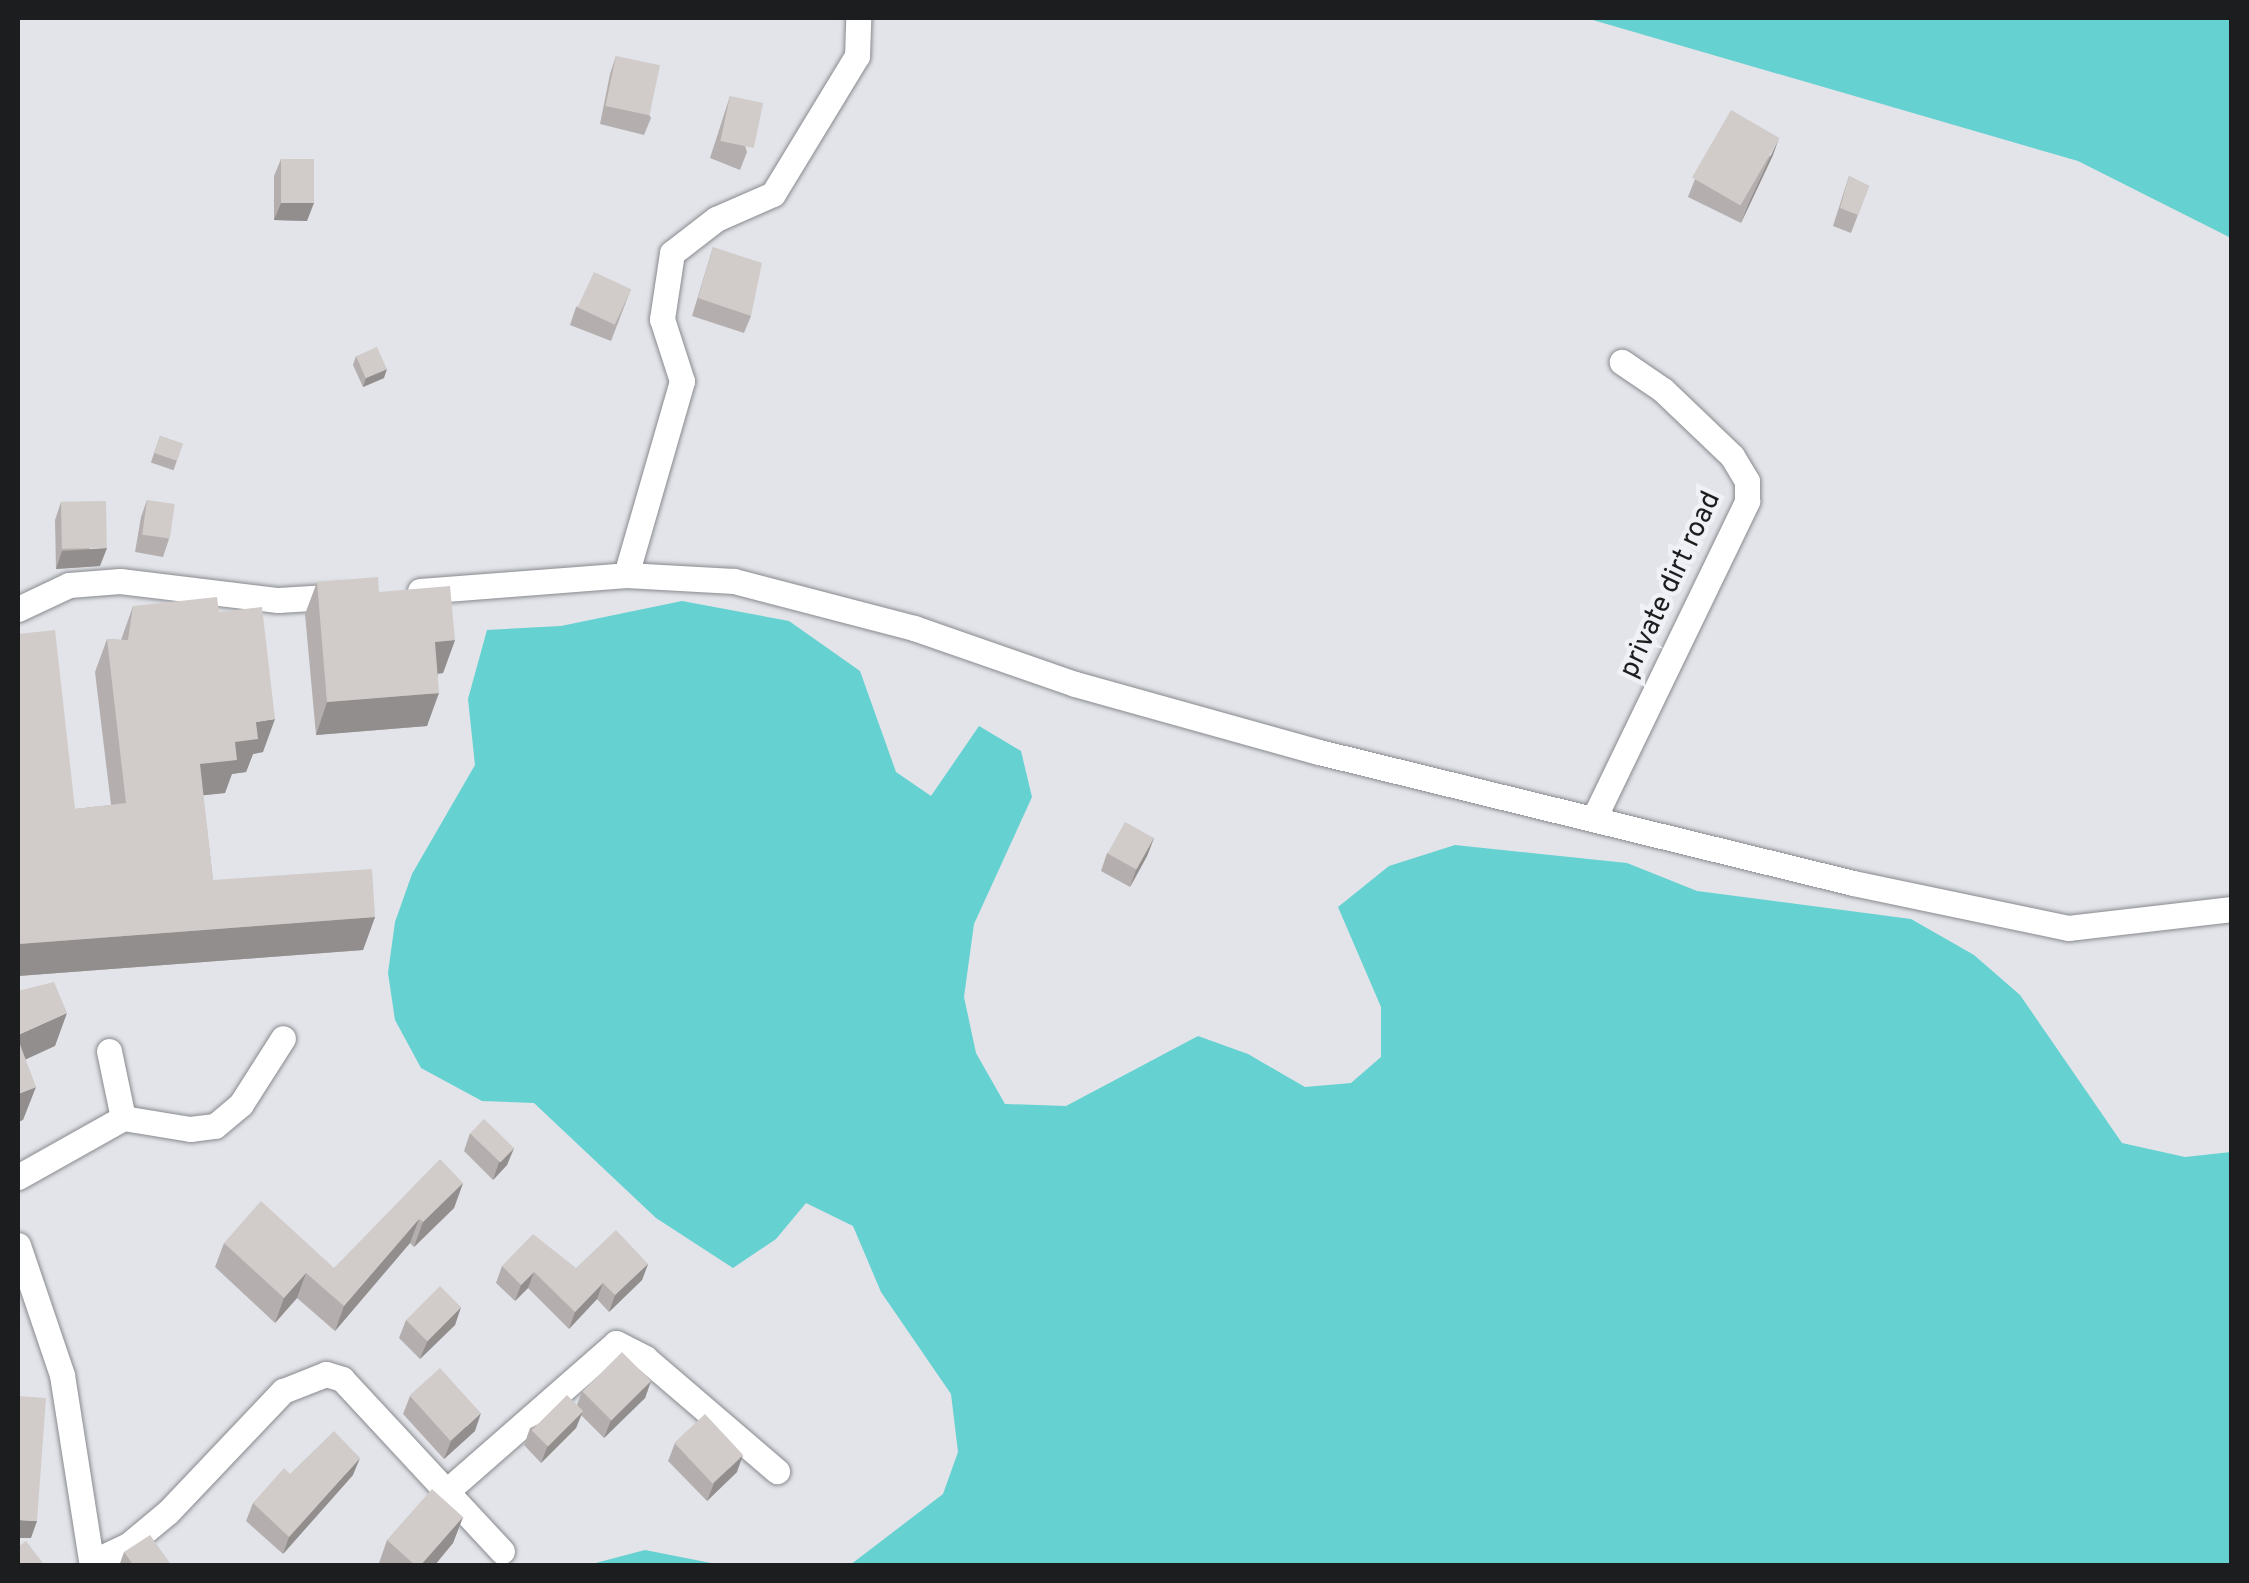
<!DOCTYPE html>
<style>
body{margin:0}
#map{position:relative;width:2249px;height:1583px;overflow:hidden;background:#e2e4e9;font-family:Overpass,sans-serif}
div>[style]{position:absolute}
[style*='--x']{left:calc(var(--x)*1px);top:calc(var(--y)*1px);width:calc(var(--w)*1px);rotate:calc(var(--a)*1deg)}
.water>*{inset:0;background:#65d1d1}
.roads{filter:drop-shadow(0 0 2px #888a8e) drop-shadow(0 0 2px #888a8e)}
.minor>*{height:25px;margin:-12.5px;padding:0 12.5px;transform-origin:12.5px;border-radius:12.5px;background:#fff}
.wall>*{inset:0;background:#b4afae;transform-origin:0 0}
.shaded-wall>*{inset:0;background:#928e8d}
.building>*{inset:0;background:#d1cbca;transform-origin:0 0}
span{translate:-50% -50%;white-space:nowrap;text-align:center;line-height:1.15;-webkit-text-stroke:9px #eff1f6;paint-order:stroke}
.street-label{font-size:28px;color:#1c1d1e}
.frame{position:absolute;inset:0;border:20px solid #1c1d1e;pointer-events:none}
</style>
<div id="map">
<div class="water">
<i style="clip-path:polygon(1586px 18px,2231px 18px,2231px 238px,2078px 161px)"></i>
<i style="clip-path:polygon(682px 601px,789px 621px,860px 671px,896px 772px,931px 796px,979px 726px,1021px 751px,1032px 797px,974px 924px,964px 997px,976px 1053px,1005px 1104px,1066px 1106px,1198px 1036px,1248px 1054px,1305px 1087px,1351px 1083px,1381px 1057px,1381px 1007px,1338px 907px,1389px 866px,1455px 845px,1627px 863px,1697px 891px,1911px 919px,1974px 955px,2020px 995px,2122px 1143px,2185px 1157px,2231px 1152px,2231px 1565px,850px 1565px,943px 1494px,958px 1452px,951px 1394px,881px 1292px,853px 1226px,806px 1203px,776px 1239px,733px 1268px,656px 1218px,534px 1103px,482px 1101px,421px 1068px,395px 1020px,388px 973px,395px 922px,412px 874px,475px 765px,468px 699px,487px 630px,561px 626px)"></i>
<i style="clip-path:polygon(645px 1550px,721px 1565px,588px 1565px)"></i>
</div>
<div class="roads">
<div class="minor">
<i style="--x:626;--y:575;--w:202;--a:-73.9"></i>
<i style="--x:682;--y:381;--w:65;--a:-107.9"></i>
<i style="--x:662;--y:319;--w:67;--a:-81.4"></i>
<i style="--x:672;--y:253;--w:56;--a:-37.7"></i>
<i style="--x:716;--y:219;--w:62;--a:-23.7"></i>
<i style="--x:773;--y:194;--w:162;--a:-58.7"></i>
<i style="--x:857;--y:56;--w:38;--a:-88"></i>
<i style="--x:420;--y:591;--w:207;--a:-4.4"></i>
<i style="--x:626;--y:575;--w:108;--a:3.2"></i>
<i style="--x:734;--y:581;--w:186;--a:14.6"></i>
<i style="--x:914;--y:628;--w:170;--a:19.2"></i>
<i style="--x:1075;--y:684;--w:253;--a:15.6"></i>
<i style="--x:1319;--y:752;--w:550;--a:13.78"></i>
<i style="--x:1853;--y:883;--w:220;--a:11.8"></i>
<i style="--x:2068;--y:928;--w:165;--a:-6.6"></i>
<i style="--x:18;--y:609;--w:56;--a:-25.2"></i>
<i style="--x:69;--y:585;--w:51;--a:-4.5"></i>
<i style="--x:120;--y:581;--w:159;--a:6.9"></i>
<i style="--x:278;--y:600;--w:67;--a:-3.4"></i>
<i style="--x:1595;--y:816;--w:350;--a:-64.2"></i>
<i style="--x:1747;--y:501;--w:20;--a:-90"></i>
<i style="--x:1747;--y:481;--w:29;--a:-121"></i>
<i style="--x:1732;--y:456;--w:95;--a:-136.3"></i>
<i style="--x:1663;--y:390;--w:50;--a:-145.7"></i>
<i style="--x:109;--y:1051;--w:68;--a:78.2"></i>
<i style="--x:18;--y:1177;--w:120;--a:-29.3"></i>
<i style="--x:123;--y:1118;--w:68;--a:9.3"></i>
<i style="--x:190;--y:1129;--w:25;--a:-7"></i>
<i style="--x:215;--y:1126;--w:34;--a:-40"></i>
<i style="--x:241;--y:1104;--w:78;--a:-57.5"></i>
<i style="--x:18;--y:1245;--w:137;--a:71.3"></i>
<i style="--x:62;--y:1375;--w:193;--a:81.1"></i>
<i style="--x:448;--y:1490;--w:223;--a:-41.2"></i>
<i style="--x:616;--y:1343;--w:33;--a:27"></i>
<i style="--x:645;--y:1358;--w:174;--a:40.6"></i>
<i style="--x:92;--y:1562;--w:38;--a:-25"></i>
<i style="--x:127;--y:1546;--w:53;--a:-39.7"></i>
<i style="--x:168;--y:1512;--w:167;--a:-46.5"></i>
<i style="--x:283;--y:1391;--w:46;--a:-21.6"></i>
<i style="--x:326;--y:1374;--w:17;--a:17"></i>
<i style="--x:342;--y:1379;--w:235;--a:47.1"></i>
</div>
</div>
<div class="wall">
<i style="clip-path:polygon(616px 56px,651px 118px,644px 135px,600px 124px,610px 74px)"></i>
<i style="clip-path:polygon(730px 96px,747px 152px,740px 170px,710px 158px)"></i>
<i style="clip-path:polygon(1773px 155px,1741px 223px,1688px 197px,1695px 179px)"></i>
<i style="clip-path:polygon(281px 159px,307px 221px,274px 220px,274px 176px)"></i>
<i style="clip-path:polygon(1849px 176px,1869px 186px,1851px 233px,1833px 226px)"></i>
<i style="clip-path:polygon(713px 247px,751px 316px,744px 333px,692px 316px)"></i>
<i style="clip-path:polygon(631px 289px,611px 341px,570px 325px,576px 307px)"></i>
<i style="clip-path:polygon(356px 356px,384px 378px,363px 387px,353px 365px)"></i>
<i style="left:160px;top:436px;width:24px;height:28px;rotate:19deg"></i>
<i style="clip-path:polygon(147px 500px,169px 539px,163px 557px,135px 552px,141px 517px)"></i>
<i style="clip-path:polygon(61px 502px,100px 566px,56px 569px,55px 520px)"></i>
<i style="clip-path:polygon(317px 582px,379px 592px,455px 640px,443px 673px,438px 674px,427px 726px,316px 735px,305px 614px)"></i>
<i style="clip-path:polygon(133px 606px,219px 612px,263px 752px,253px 754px,246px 772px,231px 774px,225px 793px,203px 795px,213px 880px,375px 917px,363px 950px,18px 976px,18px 634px,75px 809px,111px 805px,95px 672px,107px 639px,121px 640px)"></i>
<i style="clip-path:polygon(1154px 838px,1147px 856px,1130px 887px,1101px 871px,1107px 853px)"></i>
<i style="clip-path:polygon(470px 1133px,514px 1148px,507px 1165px,493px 1180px,464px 1151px)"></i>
<i style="clip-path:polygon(463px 1183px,454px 1208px,414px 1247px,410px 1243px,335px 1331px,297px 1298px,275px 1323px,215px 1267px,224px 1243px,334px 1268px)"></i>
<i style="clip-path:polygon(648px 1264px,642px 1280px,609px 1312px,597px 1299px,569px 1329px,528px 1288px,515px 1301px,496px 1283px,502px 1266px,576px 1268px)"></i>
<i style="clip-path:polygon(461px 1307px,455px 1325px,420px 1359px,399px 1338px,406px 1320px)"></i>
<i style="clip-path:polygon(651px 1381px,645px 1398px,604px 1438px,581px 1415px,576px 1428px,541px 1463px,524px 1445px,530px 1428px,577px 1405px,582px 1391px)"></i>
<i style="clip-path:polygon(410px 1396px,475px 1431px,444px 1459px,403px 1414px)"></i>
<i style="clip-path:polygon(675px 1443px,737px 1472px,707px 1501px,668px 1461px)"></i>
<i style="clip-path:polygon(290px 1474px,353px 1475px,283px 1554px,246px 1521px,253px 1503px)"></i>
<i style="clip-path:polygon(463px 1517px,453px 1543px,434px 1566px,378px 1566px,387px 1540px)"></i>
<i style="clip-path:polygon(124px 1552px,172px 1566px,119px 1566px)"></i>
</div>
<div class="shaded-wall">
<i style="clip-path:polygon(1779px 138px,1773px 155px,1741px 223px,1748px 205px)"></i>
<i style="clip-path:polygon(281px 203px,314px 203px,307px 221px,274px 220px)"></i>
<i style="clip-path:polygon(387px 369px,384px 378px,363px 387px,366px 378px)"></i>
<i style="clip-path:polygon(107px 548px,100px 566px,56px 569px,62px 551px)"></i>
<i style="clip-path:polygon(455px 640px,443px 673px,423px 675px,435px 642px)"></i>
<i style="clip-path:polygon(439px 693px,427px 726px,316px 735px,327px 702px)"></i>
<i style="clip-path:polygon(275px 719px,263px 752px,253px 754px,246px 772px,232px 774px,225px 793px,188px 797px,200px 764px,235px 742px,256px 722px)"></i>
<i style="clip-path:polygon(1154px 838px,1147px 856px,1130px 887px,1136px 870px)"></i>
<i style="clip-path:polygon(375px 917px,363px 950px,18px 976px,18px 944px,20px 944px)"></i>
<i style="clip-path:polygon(67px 1013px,55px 1046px,18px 1063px,18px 1035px)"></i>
<i style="clip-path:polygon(36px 1087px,23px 1120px,18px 1122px,18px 1094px)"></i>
<i style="clip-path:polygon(514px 1148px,507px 1165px,493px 1180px,499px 1162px)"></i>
<i style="clip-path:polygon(463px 1183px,454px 1208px,414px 1247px,423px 1222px)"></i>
<i style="clip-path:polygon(419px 1219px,410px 1243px,335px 1331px,344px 1306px)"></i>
<i style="clip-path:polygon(648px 1264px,642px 1280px,609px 1312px,615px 1295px)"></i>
<i style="clip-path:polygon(534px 1272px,528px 1288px,515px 1301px,521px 1285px)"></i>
<i style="clip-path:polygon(306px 1273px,297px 1298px,275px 1323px,284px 1298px)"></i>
<i style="clip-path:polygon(603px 1283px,597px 1299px,569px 1329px,575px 1312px)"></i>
<i style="clip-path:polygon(461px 1307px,455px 1325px,420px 1359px,427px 1342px)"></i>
<i style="clip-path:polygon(651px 1381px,645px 1398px,604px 1438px,611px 1420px)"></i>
<i style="clip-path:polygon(583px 1411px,576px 1428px,541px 1463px,548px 1445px)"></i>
<i style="clip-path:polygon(481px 1413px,475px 1431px,444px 1459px,451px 1441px)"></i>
<i style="clip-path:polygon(743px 1455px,737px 1472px,707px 1501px,714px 1483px)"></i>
<i style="clip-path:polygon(360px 1458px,353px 1475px,283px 1554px,289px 1537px)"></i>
<i style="clip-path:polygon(463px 1517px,453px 1543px,434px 1566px,420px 1566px)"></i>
<i style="clip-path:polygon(18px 1520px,37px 1521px,31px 1538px,18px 1538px)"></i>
</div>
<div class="building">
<i style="left:616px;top:56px;width:45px;height:51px;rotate:12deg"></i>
<i style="left:730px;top:96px;width:34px;height:46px;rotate:12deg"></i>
<i style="left:1731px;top:110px;width:56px;height:78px;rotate:30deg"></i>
<i style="left:281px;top:159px;width:33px;height:44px"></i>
<i style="clip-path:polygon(1849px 176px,1869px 186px,1858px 215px,1840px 208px)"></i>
<i style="clip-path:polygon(713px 247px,762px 263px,751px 316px,698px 298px)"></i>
<i style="left:594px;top:272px;width:41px;height:39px;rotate:25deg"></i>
<i style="left:377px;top:347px;width:24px;height:23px;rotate:66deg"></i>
<i style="left:160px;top:436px;width:24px;height:18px;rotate:19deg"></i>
<i style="left:147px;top:500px;width:28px;height:35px;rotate:8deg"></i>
<i style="left:106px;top:501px;width:47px;height:45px;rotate:89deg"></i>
<i style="clip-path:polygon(378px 577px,379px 592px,450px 586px,455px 640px,435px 642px,439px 693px,327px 702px,317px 582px)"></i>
<i style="clip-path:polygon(217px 597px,219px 612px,262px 607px,275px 719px,256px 722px,258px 739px,235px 742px,237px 760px,200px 764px,213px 880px,372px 869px,375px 917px,18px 944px,18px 634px,55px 630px,75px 809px,126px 803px,107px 639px,128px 640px,133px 606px)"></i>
<i style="left:1125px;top:822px;width:33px;height:36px;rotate:29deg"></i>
<i style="clip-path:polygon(54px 982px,67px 1013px,18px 1035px,18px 991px)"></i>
<i style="clip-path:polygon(18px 1039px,36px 1087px,18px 1094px)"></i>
<i style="left:484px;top:1119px;width:42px;height:20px;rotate:44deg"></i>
<i style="clip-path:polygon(440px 1159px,463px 1183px,423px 1222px,419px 1219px,344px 1306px,306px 1273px,284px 1298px,224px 1243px,261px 1201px,334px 1268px)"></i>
<i style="clip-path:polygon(616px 1230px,648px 1264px,615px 1295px,603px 1283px,575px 1312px,534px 1272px,521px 1285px,502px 1266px,533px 1234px,576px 1268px)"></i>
<i style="left:440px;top:1286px;width:30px;height:48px;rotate:45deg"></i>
<i style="left:622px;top:1352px;width:41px;height:56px;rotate:45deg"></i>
<i style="left:440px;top:1368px;width:61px;height:41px;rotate:48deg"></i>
<i style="left:567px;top:1395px;width:23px;height:50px;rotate:45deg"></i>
<i style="clip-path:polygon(18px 1396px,46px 1398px,37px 1521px,18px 1520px)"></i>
<i style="left:705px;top:1414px;width:56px;height:42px;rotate:47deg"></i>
<i style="clip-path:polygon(334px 1431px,360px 1458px,289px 1537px,253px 1503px,284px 1468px,290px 1474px)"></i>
<i style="clip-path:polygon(432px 1489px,463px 1517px,420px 1566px,416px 1566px,387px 1540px)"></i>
<i style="clip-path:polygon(150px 1535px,172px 1566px,134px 1566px,124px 1552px)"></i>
<i style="clip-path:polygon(26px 1541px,45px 1566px,18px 1566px,18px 1547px)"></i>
</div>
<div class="street-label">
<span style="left:1671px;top:585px;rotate:-65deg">private dirt road</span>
</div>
<div class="frame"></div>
</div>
